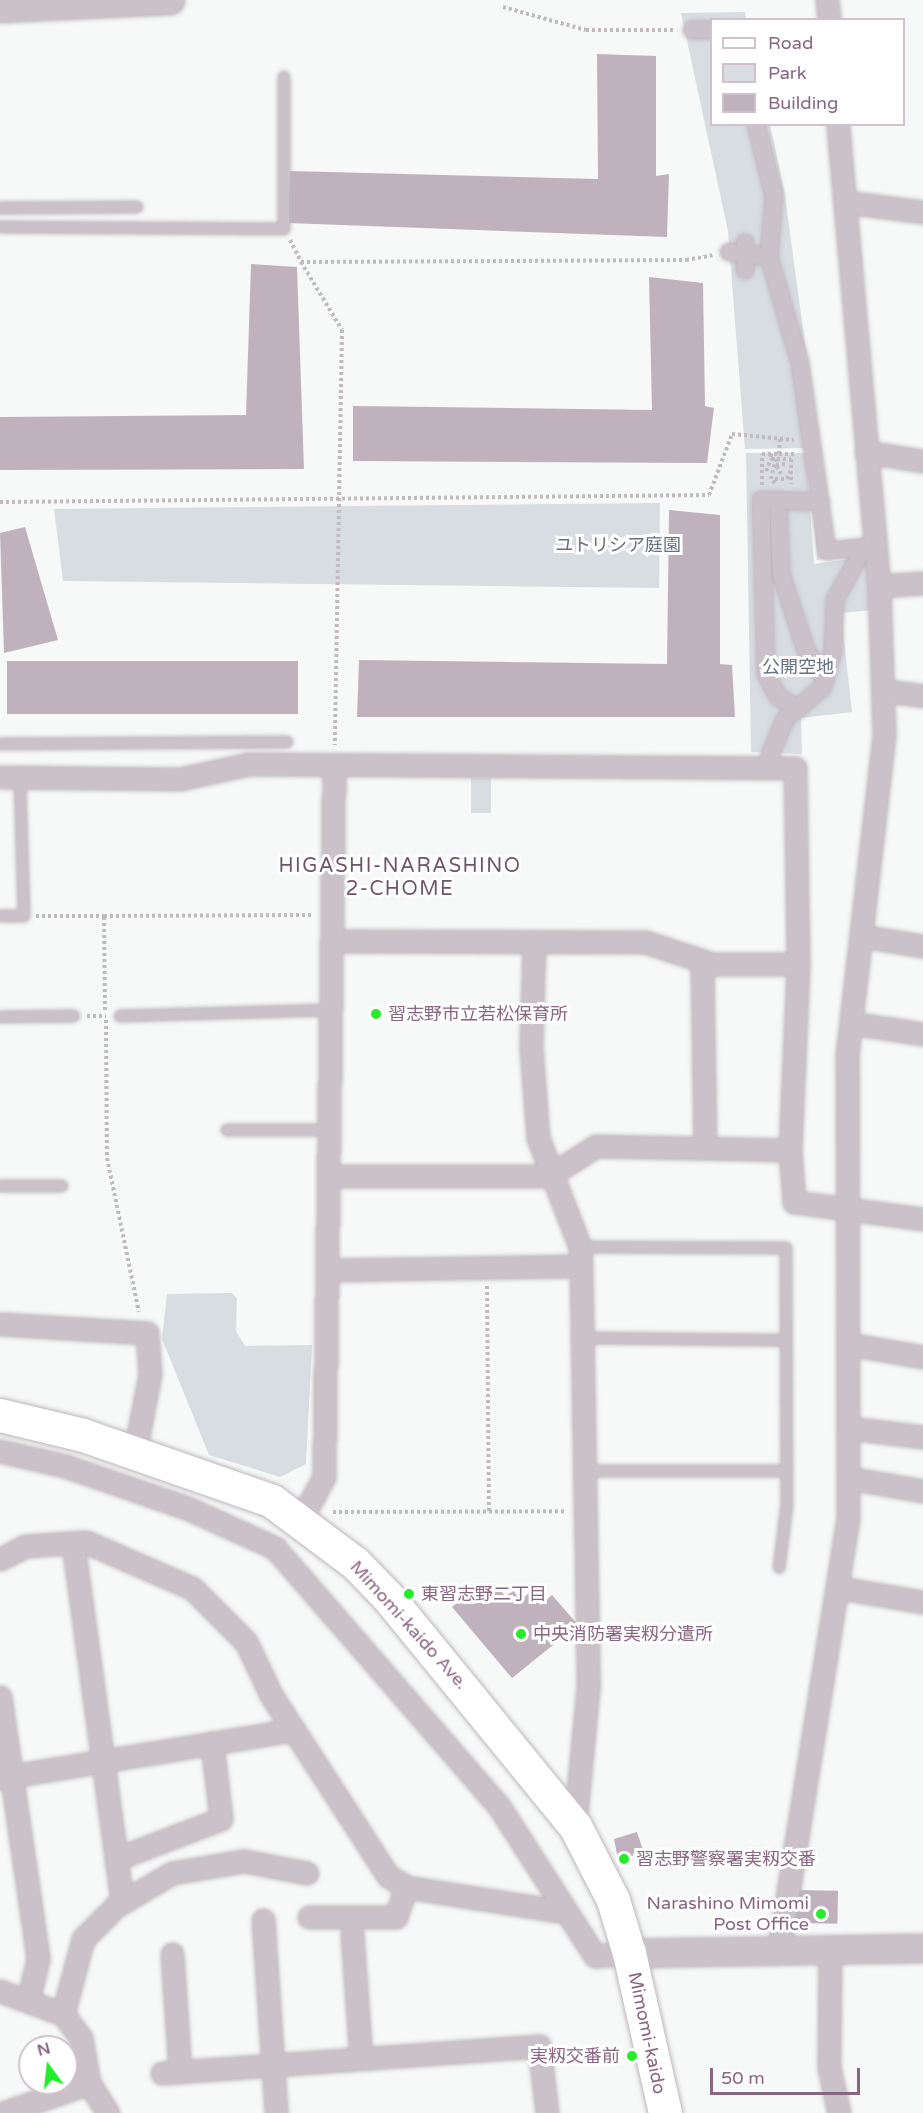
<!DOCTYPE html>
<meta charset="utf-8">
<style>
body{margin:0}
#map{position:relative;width:923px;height:2113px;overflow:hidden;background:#f6f9f8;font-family:"Varela Round","Noto Sans JP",sans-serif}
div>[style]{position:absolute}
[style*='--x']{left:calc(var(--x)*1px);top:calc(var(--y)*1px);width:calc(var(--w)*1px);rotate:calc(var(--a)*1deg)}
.green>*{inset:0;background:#d7dde1;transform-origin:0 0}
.building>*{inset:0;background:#bfb2bc;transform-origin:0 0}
.path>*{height:4px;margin-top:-2px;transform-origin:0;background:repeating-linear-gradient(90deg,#c1babf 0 3px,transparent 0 6px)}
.roads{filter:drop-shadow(0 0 2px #bfb5bc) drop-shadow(0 0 2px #bfb5bc)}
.service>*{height:10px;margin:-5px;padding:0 5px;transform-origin:5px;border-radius:5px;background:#cbc2c9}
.pedestrian>*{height:16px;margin:-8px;padding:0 8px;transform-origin:8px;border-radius:8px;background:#cbc2c9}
.minor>*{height:21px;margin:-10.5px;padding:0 10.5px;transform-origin:10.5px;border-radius:10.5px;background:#cbc2c9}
.tertiary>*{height:27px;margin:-13.5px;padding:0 13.5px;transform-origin:13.5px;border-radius:13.5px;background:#cbc2c9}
.primary>*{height:33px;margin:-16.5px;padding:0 16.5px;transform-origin:16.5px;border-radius:16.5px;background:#fff}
.dots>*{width:16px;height:16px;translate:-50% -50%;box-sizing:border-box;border:3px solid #fff;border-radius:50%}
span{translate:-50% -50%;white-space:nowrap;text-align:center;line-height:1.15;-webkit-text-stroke:6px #fff;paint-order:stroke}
.park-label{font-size:18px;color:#66707f}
.poi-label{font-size:18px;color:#896680}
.left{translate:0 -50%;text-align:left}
.right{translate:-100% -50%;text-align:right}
.street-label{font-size:18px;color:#896680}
.neighbourhood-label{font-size:20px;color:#6d5568;letter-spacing:1.5px}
.legend{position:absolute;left:710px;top:18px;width:195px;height:108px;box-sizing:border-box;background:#fff;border:2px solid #d0c2cc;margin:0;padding:8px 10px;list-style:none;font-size:18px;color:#896680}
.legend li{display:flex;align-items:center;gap:12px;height:30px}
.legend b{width:30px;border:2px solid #d0c2cc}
.north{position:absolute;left:18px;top:2035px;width:60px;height:60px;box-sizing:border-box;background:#fff;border:2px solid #d0c2cc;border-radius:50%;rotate:345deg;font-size:16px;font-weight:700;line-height:24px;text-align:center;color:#896680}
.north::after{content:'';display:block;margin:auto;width:21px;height:27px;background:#23ec29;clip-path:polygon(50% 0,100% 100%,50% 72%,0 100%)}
.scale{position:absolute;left:710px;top:2068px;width:150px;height:27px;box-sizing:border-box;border:3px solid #896680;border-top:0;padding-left:8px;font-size:18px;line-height:21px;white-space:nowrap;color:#896680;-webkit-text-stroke:4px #fff;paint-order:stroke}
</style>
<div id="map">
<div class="green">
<i style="clip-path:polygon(745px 12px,746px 19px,712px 20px,712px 124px,770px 125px,784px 189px,832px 542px,866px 538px,868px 553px,817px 560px,809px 448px,745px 449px,728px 231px,681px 13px)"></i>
<i style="clip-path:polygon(746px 453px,806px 453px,814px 564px,867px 557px,873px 610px,841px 613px,852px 712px,801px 718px,802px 754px,751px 752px)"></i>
<i style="clip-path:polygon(660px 503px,659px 588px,63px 581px,54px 509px)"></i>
<i style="left:471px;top:778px;width:20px;height:35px"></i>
<i style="clip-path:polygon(232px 1293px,237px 1298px,236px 1331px,245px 1346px,312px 1345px,306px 1464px,280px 1477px,209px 1455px,162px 1339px,167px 1294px)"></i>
</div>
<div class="building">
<i style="clip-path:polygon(597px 54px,656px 56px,656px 176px,669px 174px,667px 237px,288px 223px,290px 171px,598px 179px)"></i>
<i style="clip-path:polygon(251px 264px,297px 267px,304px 469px,0 470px,0 417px,246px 415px)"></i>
<i style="clip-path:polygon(649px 277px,703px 283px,705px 406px,714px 408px,707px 463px,353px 461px,353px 406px,652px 410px)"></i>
<i style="clip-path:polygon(669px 510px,720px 515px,720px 664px,732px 665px,735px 717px,357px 717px,359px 660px,667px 664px)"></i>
<i style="clip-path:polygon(25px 527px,58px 640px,4px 653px,0 533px)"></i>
<i style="left:7px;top:661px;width:291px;height:53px"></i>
<i style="clip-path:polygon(480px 1584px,490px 1593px,498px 1587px,505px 1596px,514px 1591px,520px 1601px,529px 1593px,541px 1605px,552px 1595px,578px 1625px,512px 1678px,452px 1607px)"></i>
<i style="clip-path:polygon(637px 1832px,644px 1853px,618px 1859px,614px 1839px)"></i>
<i style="left:795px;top:1890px;width:43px;height:33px;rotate:1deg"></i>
</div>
<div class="path">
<i style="--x:503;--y:7;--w:86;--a:15.5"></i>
<i style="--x:586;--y:30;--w:90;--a:0"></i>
<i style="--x:290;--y:240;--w:25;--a:63"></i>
<i style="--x:301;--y:262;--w:385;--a:-0.3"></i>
<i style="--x:686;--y:260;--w:27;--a:-10"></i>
<i style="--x:301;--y:262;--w:79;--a:58.9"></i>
<i style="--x:342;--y:330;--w:415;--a:91"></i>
<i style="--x:780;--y:439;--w:15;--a:94"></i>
<i style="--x:779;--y:454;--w:17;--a:0"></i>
<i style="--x:771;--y:454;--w:5;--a:90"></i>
<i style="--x:771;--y:459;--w:20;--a:0"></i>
<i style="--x:791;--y:459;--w:25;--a:90"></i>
<i style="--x:766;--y:471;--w:13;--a:-67"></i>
<i style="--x:781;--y:474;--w:10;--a:-119"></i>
<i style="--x:776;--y:465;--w:10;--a:-6"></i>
<i style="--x:775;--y:479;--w:12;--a:0"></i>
<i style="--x:787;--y:479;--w:10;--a:-66"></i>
<i style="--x:775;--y:483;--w:6;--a:-135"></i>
<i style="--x:771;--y:479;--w:21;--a:-76"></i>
<i style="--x:762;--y:485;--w:31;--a:-90"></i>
<i style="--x:762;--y:454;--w:17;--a:0"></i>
<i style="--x:0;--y:502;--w:709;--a:-0.57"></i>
<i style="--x:709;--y:495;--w:65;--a:-69.3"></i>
<i style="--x:732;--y:434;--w:62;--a:5.5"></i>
<i style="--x:36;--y:916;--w:68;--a:0"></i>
<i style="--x:105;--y:1010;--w:94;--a:-90.6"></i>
<i style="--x:104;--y:916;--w:208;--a:-0.3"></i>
<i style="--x:87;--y:1016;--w:19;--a:0"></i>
<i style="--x:106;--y:1020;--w:138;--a:89.6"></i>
<i style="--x:107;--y:1158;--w:157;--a:78.3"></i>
<i style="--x:487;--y:1286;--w:226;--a:89.5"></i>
<i style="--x:333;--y:1512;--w:232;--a:-0.2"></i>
</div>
<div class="roads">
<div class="service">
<i style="--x:0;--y:208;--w:137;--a:-0.4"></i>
<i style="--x:0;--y:227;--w:284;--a:0.4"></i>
<i style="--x:284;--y:229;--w:152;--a:-90"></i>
<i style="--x:0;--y:744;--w:287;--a:-0.4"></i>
<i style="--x:0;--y:916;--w:24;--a:0"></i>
<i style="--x:24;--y:916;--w:138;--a:-91.7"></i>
<i style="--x:120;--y:1016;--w:211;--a:-1.6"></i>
<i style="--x:0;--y:1017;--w:74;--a:-0.8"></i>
<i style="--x:227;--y:1130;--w:102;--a:0"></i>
<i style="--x:0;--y:1186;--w:62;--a:0"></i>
<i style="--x:580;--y:1247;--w:206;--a:0.3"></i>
<i style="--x:786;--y:1248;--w:256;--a:89.8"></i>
<i style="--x:787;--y:1504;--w:64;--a:97.1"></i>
<i style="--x:581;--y:1338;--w:205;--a:0.6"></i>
<i style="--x:584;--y:1471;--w:203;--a:0"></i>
</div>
<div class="pedestrian">
<i style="--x:692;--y:30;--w:20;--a:0"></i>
<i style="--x:756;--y:124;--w:74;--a:76"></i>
<i style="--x:774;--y:196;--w:61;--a:94.7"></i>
<i style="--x:769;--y:257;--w:110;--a:73.7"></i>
<i style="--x:800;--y:363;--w:190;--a:81.8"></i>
<i style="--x:827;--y:551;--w:37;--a:-6"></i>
<i style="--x:864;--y:547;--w:60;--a:118.7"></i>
<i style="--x:835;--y:600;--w:52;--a:92.2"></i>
<i style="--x:833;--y:652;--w:38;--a:107"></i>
<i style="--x:822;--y:688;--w:48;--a:140"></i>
<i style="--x:785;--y:719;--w:53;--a:112.2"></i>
<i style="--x:745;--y:243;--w:27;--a:90"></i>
<i style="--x:729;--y:252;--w:40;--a:7.1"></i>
<i style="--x:778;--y:501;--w:73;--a:87.6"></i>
<i style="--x:781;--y:574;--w:80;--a:71.8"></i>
<i style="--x:806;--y:650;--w:35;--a:57"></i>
<i style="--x:799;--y:709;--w:24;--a:-150"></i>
<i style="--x:778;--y:697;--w:26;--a:-118"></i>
<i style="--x:766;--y:674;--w:174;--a:-91.6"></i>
<i style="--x:761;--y:500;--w:60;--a:1.9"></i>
</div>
<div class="minor">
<i style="--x:827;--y:0;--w:20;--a:84"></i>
<i style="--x:845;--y:202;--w:79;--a:7.3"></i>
<i style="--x:866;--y:452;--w:58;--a:9"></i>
<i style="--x:879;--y:586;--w:44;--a:-3.9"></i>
<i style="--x:885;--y:691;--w:38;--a:7"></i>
<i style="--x:0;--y:777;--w:180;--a:0.6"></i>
<i style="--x:180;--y:779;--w:70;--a:-12.4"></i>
<i style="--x:248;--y:764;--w:547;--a:0.42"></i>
<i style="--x:795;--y:768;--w:196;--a:89.1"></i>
<i style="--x:798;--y:964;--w:86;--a:180"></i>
<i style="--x:712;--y:964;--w:71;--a:-161.8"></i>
<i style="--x:645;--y:942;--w:313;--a:-179.8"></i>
<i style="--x:861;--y:936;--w:63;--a:9.2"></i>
<i style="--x:534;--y:943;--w:104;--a:91.7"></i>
<i style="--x:531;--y:1047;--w:91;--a:85.6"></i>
<i style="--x:538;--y:1138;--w:117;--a:68.9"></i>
<i style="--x:580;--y:1247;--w:19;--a:87"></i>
<i style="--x:581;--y:1266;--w:422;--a:89"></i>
<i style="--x:588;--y:1688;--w:139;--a:95.4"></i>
<i style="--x:702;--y:961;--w:187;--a:89.1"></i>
<i style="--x:851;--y:1023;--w:73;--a:8.7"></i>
<i style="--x:790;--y:1150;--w:186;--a:-87.5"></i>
<i style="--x:328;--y:1176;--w:221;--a:0"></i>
<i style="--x:549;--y:1176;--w:56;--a:-32.6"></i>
<i style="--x:596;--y:1146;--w:194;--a:1.2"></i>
<i style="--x:790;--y:1150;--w:52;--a:85.6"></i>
<i style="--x:794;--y:1202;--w:130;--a:7.5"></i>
<i style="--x:327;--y:1270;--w:254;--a:-0.9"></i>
<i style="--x:0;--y:1324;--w:147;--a:3.5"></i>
<i style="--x:147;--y:1333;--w:41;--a:85.8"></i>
<i style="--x:150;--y:1374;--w:79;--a:100.9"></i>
<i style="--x:848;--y:1344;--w:76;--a:9.8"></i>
<i style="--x:849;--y:1428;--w:75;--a:6.9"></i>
<i style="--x:0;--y:1451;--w:67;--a:13"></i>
<i style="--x:65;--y:1466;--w:129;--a:19"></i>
<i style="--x:187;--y:1508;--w:97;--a:24.4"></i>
<i style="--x:275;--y:1548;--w:340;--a:49.1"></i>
<i style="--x:498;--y:1805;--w:179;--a:57.3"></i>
<i style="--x:595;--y:1956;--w:34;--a:-5"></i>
<i style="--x:848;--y:1478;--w:76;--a:9.8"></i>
<i style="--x:301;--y:1519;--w:48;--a:-61.3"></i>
<i style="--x:324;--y:1477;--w:712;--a:-89.2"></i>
<i style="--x:73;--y:1543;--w:363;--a:82.2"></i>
<i style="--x:0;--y:1559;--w:28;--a:-27"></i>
<i style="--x:25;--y:1546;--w:61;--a:-3.8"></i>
<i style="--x:86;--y:1542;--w:116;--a:23.5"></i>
<i style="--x:192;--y:1588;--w:76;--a:45"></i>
<i style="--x:246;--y:1642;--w:59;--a:64.7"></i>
<i style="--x:271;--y:1695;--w:216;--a:57.1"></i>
<i style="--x:388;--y:1876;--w:21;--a:31"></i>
<i style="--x:406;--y:1887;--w:162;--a:8.9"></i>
<i style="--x:840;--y:1588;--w:84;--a:9.6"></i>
<i style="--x:0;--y:1697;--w:265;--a:81.7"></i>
<i style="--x:38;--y:1959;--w:43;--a:103.4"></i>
<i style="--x:0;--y:1778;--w:298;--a:-9.3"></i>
<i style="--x:116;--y:1859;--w:112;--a:-20.9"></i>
<i style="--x:221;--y:1819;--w:77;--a:-96.8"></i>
<i style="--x:309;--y:1917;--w:87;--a:0"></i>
<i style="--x:396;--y:1917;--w:32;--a:-72"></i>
<i style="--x:263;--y:1920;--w:193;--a:86.1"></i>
<i style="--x:352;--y:1934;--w:125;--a:85.9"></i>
<i style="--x:830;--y:1948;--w:120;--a:90.5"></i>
<i style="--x:829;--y:2068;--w:46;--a:77.5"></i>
<i style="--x:779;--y:1949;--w:435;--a:-80.9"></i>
<i style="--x:848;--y:1520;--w:465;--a:-90.1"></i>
<i style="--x:847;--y:1055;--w:322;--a:-83.4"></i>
<i style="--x:884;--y:735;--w:149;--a:-91.9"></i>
<i style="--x:879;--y:586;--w:464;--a:-95.1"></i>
<i style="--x:172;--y:1954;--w:118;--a:86.1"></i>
<i style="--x:0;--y:1991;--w:67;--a:20.1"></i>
<i style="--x:162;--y:2073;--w:378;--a:-4.1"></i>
<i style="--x:539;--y:2046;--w:67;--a:83.2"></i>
<i style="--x:89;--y:2083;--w:46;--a:-100.1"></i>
<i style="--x:81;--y:2038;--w:30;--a:-127"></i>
<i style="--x:63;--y:2014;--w:78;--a:-75.1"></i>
<i style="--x:83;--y:1939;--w:47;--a:-45"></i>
<i style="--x:116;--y:1906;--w:65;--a:-30.5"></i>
<i style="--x:172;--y:1873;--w:73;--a:-9.5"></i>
<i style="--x:244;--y:1861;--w:64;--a:10.8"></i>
<i style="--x:3;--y:2113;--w:91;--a:-19.2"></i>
<i style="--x:89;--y:2083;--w:36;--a:58"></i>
</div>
<div class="tertiary">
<i style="--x:0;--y:8;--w:170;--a:-2.7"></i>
<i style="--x:629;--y:1953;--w:294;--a:-1"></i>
</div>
<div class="primary">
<i style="--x:0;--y:1415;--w:85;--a:13.5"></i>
<i style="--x:83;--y:1435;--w:200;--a:19.2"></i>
<i style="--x:272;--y:1501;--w:104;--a:36.8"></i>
<i style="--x:355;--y:1563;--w:47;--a:45.9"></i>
<i style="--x:388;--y:1597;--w:296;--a:50.8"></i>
<i style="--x:575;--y:1826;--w:83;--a:62.8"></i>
<i style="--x:613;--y:1900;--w:55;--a:73.2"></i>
<i style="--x:629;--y:1953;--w:164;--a:77.3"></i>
</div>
</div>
<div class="dots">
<i style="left:376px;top:1014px;background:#23ec29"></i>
<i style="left:409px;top:1594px;background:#23ec29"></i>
<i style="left:521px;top:1634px;background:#23ec29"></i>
<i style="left:624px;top:1859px;background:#23ec29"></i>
<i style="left:821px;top:1914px;background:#23ec29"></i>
<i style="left:632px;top:2056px;background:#23ec29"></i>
</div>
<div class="park-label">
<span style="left:618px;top:545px">ユトリシア庭園</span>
<span style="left:798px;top:667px">公開空地</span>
</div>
<div class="poi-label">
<span class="left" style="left:388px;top:1014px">習志野市立若松保育所</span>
<span class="left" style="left:421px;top:1594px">東習志野二丁目</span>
<span class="left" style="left:533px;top:1634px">中央消防署実籾分遣所</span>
<span class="left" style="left:636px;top:1859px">習志野警察署実籾交番</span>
<span class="right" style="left:809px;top:1914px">Narashino Mimomi<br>Post Office</span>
<span class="right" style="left:620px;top:2056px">実籾交番前</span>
</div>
<div class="street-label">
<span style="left:409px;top:1625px;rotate:48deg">Mimomi-kaido Ave.</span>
<span style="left:647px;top:2033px;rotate:78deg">Mimomi-kaido</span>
</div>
<div class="neighbourhood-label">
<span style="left:400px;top:878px">HIGASHI-NARASHINO<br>2-CHOME</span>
</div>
<ul class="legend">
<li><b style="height:8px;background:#fff"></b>Road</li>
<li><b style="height:16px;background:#d7dde1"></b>Park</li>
<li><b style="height:16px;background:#bfb2bc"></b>Building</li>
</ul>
<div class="north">N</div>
<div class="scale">50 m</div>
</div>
